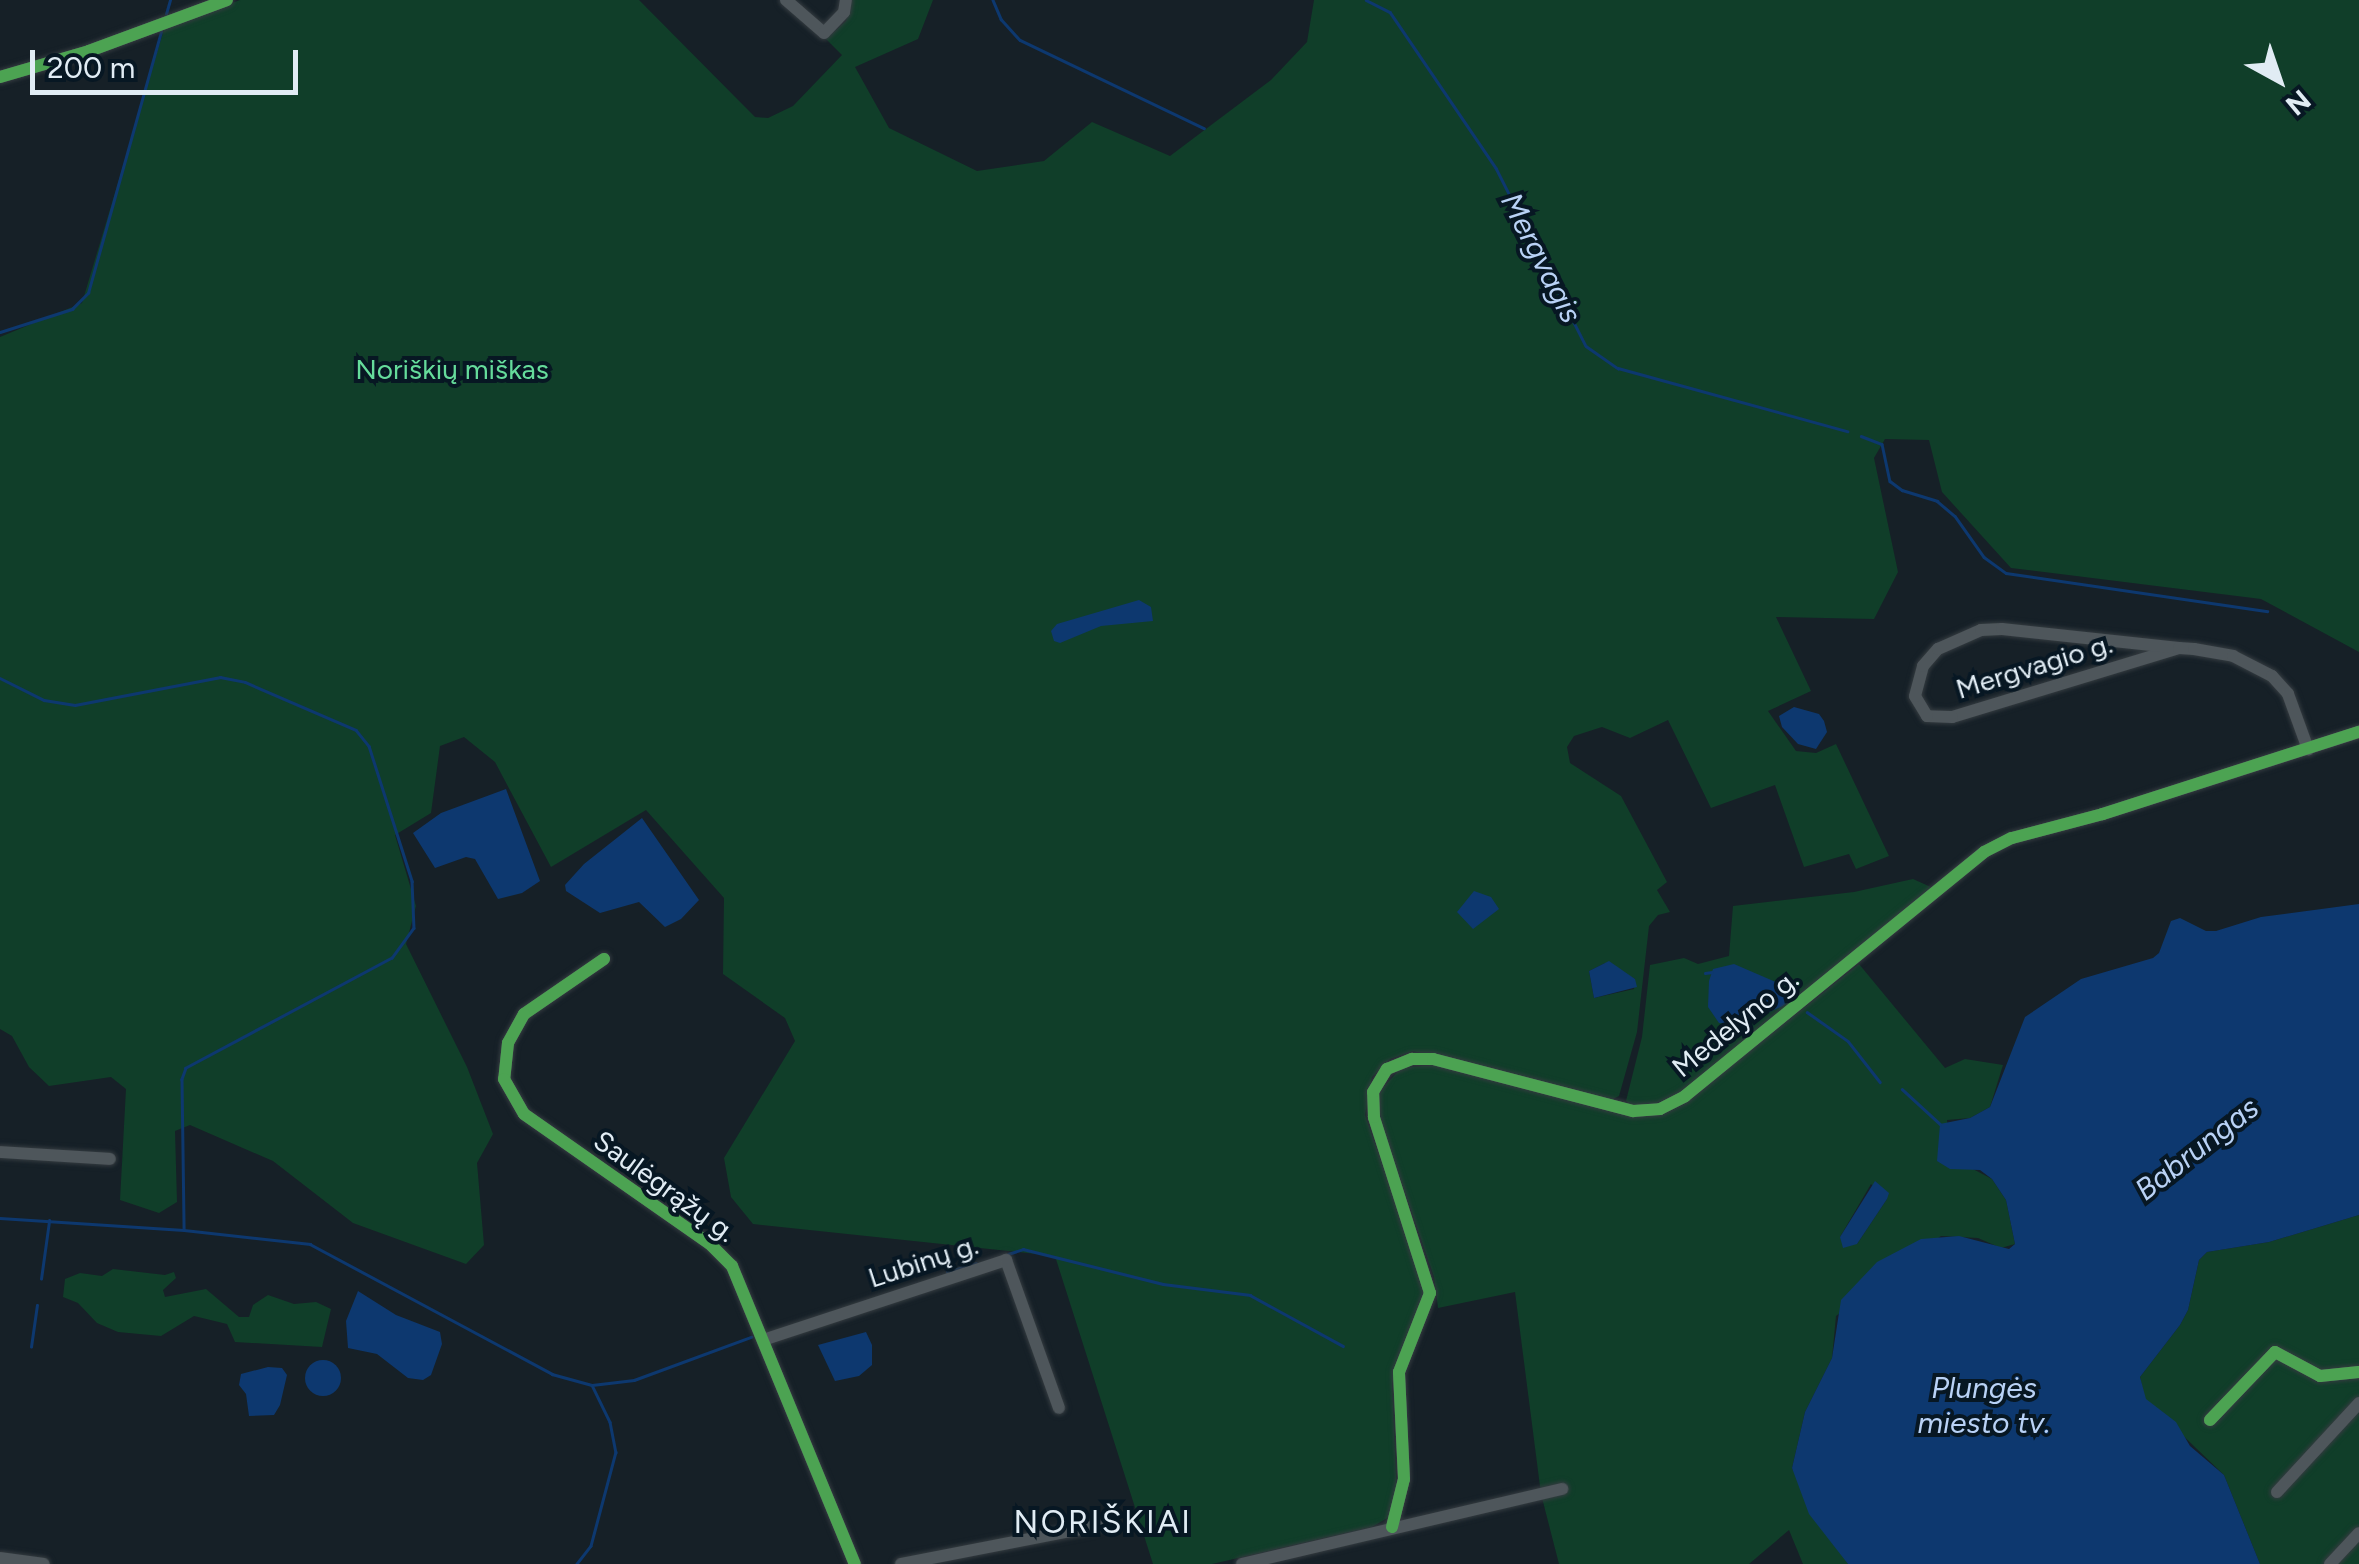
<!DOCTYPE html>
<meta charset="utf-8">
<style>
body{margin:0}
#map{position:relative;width:2359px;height:1564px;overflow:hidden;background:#162027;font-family:Figtree,sans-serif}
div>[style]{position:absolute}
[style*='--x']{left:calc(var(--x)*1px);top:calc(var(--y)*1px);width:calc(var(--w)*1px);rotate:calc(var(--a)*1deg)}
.green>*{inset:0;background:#103e29}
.water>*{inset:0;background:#0d386f}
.round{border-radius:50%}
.stream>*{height:2.5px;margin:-1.25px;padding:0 1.25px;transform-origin:1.25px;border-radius:1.25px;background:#0d386f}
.roads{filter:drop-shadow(0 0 2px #343b40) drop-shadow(0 0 2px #343b40)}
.minor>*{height:12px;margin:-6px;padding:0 6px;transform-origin:6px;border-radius:6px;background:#4e565b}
.cycleway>*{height:12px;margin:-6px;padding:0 6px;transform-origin:6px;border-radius:6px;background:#4ca352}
span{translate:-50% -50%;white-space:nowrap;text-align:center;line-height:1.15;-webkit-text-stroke:8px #071723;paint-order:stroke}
.park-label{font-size:28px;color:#65dc9b}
.street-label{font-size:28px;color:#e1ecf4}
.water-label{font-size:30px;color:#b9d2f6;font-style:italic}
.quarter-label{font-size:32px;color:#e1ecf4;letter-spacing:2.5px}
.north{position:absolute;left:2229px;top:30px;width:100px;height:100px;-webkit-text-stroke:8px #071723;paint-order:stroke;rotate:140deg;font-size:28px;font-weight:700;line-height:40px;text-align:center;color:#e1ecf4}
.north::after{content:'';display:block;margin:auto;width:35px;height:45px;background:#e1ecf4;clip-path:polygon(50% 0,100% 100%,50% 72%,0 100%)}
.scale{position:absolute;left:30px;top:50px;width:268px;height:45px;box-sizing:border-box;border:5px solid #e1ecf4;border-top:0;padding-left:12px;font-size:30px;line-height:35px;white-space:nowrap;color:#e1ecf4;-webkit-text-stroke:8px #071723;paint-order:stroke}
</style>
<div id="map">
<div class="green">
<i style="clip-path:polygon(evenodd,240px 0,639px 0,755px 117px,768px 118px,793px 106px,842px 55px,826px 39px,846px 21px,852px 0,933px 0,918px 39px,855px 67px,889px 128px,977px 171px,1044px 161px,1092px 122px,1170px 156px,1271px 80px,1307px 42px,1314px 0,2359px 0,2359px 652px,2261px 599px,2011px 568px,1942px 492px,1929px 440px,1885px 439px,1874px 458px,1898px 572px,1874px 619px,1776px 617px,1811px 691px,1768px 711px,1796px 751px,1816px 753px,1836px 744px,1889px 856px,1856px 869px,1849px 854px,1804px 867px,1775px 785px,1711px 808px,1668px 720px,1630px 738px,1602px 727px,1574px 736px,1567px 747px,1570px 763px,1621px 796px,1667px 882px,1657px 890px,1670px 912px,1658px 915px,1649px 926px,1637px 1032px,1619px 1096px,1611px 1100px,1413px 1051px,1390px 1059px,1372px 1077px,1365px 1115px,1425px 1287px,1392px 1383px,1397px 1498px,1389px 1517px,1372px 1527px,1212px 1564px,1153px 1564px,1055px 1256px,753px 1224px,731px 1197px,724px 1158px,795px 1041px,785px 1018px,723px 974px,724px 898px,646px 810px,551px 867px,495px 762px,464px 737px,440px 746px,431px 813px,395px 835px,416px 906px,406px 944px,467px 1067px,493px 1134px,477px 1163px,484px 1245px,466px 1264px,353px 1223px,273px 1161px,190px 1125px,175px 1131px,177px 1202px,159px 1213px,120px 1200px,126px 1089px,111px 1077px,49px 1086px,29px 1067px,12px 1036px,0 1029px,0 337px,82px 303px,164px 29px,240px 0,1605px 963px,1635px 979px,1634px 989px,1594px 998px,1589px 971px,1605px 963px)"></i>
<i style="clip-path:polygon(1913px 879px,1933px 888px,1679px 1094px,1654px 1104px,1632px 1106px,1626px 1101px,1642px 1037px,1650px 965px,1684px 958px,1698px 964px,1729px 956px,1733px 906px,1854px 892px)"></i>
<i style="clip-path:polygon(evenodd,1859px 964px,1945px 1068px,1965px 1059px,2003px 1065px,1990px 1107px,1970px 1118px,1947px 1120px,1951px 1169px,1969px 1167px,1992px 1179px,2006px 1200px,2015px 1244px,2001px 1248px,1978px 1238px,1941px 1236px,1836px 1316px,1832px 1358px,1805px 1412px,1792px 1468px,1848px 1564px,1803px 1564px,1789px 1530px,1749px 1564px,1559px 1564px,1541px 1494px,1515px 1292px,1438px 1308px,1434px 1277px,1379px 1117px,1379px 1092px,1401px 1068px,1434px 1065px,1627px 1116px,1657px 1116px,1693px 1096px,1859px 964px,1871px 1184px,1887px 1199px,1857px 1244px,1840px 1237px,1871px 1184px)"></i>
<i style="clip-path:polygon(2359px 1215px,2359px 1564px,2260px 1564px,2224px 1475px,2145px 1399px,2140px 1377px,2180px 1325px,2188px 1310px,2199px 1260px,2207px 1252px,2269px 1242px)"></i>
<i style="clip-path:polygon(113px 1269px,165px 1275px,174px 1272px,176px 1278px,163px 1290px,165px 1297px,206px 1289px,239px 1317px,249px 1317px,253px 1305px,268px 1295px,294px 1304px,316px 1302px,331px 1309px,322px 1347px,235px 1342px,227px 1324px,194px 1316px,161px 1336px,118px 1332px,97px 1323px,78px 1303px,63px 1297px,65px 1279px,80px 1273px,102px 1276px)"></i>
</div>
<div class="water">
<i style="clip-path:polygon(1139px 600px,1151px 607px,1153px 621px,1101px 626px,1060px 643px,1054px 641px,1051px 631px,1057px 624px)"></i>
<i style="clip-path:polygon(1794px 707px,1819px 714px,1824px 721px,1827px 732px,1816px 749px,1798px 744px,1782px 727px,1779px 716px)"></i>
<i style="clip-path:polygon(506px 789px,540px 881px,522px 893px,498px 899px,475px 859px,466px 857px,435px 868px,413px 833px,441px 813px)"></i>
<i style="clip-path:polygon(642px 818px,699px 900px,681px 919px,665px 927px,639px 902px,600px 913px,566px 891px,565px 885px,584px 864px)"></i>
<i style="clip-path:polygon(1474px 891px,1491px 897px,1499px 909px,1473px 929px,1457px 912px)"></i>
<i style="clip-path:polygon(2359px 904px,2359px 1215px,2269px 1242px,2207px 1252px,2199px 1260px,2188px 1310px,2180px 1325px,2140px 1377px,2146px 1399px,2176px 1422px,2190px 1446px,2224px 1475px,2260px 1564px,1848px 1564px,1809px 1514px,1792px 1468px,1805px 1412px,1832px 1358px,1841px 1300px,1877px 1262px,1921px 1239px,1959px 1236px,2009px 1249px,2015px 1244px,2006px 1200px,1992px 1179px,1980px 1170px,1950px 1169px,1937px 1161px,1940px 1124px,1970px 1118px,1990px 1107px,2025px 1017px,2081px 979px,2153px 958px,2159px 953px,2171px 921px,2180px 918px,2206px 931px,2216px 931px,2261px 917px)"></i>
<i style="clip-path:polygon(1609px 961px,1635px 979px,1637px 987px,1594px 998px,1589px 971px)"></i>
<i style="clip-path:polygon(1734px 964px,1778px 983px,1794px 996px,1783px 1006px,1740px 1025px,1719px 1023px,1708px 1007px,1709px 981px,1713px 969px)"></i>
<i style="clip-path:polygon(1875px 1181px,1889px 1193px,1887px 1199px,1857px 1244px,1843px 1248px,1840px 1237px)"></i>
<i style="clip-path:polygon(358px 1291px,396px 1315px,440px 1332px,442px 1344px,431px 1375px,423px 1380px,408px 1378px,377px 1354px,348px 1348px,346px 1321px)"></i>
<i style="clip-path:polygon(866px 1332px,872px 1345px,872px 1365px,859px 1376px,835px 1381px,818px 1345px)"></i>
<i class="round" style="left:305px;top:1360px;width:36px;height:36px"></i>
<i style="clip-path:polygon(268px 1367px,282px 1368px,287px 1375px,280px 1405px,274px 1415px,249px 1416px,246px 1394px,239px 1385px,241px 1374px)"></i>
</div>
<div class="stream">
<i style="--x:993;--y:0;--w:21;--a:67"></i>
<i style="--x:1001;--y:19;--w:28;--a:48"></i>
<i style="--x:1020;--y:40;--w:204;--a:25.6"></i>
<i style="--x:1366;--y:0;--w:27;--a:27"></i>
<i style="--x:1390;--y:12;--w:189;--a:55.8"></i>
<i style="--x:1496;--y:168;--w:199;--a:63.2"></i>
<i style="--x:1586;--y:346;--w:39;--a:35"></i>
<i style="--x:1618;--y:368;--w:238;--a:15.4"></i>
<i style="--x:166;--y:14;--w:15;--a:-74"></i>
<i style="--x:0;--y:332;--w:76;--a:-17.7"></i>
<i style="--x:72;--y:309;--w:23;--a:-45"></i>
<i style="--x:88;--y:293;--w:271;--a:-74.4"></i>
<i style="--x:1861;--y:436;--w:22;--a:21"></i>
<i style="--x:1882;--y:444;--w:38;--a:78"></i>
<i style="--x:1890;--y:481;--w:15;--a:37"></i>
<i style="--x:1902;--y:490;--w:37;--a:17"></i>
<i style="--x:1937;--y:501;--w:23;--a:40"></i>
<i style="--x:1955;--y:516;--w:50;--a:54.7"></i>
<i style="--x:1984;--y:557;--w:27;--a:36"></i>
<i style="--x:2006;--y:573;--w:264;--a:8.3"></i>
<i style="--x:0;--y:678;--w:49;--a:26.6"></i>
<i style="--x:44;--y:700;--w:31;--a:9"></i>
<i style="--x:75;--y:705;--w:148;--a:-10.9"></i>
<i style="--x:220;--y:677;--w:25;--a:11"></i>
<i style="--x:245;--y:682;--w:121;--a:23.4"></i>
<i style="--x:356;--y:730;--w:21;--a:51"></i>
<i style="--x:369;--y:746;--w:142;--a:72.3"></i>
<i style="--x:412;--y:881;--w:47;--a:87.6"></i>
<i style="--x:414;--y:928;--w:37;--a:126"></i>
<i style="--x:392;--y:958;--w:234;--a:151.9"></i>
<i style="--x:186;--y:1068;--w:12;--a:110"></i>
<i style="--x:182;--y:1079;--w:151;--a:89.2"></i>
<i style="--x:1705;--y:973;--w:7;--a:-8"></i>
<i style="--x:1807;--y:1012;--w:50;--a:35.3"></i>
<i style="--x:1848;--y:1041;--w:52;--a:52"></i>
<i style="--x:1902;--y:1089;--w:52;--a:42.6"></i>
<i style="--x:0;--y:1218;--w:184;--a:3.7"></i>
<i style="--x:184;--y:1230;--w:127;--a:6.3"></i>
<i style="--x:310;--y:1244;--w:275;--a:28.2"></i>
<i style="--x:552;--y:1374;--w:41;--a:15.4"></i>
<i style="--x:592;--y:1385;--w:41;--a:64.1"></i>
<i style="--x:610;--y:1422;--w:31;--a:79"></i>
<i style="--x:616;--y:1452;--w:97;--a:104.9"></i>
<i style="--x:591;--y:1546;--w:23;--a:128"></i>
<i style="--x:1008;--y:1254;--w:16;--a:-18"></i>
<i style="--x:1023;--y:1249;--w:144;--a:14"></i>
<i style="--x:1163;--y:1284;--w:88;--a:7.2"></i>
<i style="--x:1250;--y:1295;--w:106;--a:28.7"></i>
<i style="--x:947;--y:1272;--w:30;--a:-17"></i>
<i style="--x:41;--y:1279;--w:59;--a:-82.1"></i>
<i style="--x:31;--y:1347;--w:42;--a:-81.9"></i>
<i style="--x:592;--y:1385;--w:42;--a:-6.8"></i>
<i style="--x:634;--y:1380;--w:125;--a:-20.2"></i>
</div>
<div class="roads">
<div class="minor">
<i style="--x:786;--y:0;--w:50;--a:41"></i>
<i style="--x:824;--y:33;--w:29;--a:-46"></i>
<i style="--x:844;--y:12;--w:12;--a:-81"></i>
<i style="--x:0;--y:77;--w:93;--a:-16.3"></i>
<i style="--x:89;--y:51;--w:147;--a:-20.3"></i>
<i style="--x:2179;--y:648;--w:237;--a:163.1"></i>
<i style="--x:1952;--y:717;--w:25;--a:-178"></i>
<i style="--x:1927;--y:716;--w:23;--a:-121"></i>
<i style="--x:1915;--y:696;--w:31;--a:-75"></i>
<i style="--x:1923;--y:666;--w:23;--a:-49"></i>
<i style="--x:1938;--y:649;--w:47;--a:-23.8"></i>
<i style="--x:1981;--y:630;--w:21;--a:-3"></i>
<i style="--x:2002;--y:629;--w:178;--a:6.1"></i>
<i style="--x:2179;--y:648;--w:15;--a:4"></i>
<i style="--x:2194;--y:649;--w:40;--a:10"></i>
<i style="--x:2233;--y:656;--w:44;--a:27.1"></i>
<i style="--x:2272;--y:676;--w:24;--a:48"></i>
<i style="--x:2288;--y:694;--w:59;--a:70"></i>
<i style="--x:604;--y:959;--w:97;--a:145.5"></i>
<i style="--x:524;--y:1014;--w:33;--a:119"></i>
<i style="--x:508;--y:1043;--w:36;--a:96"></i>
<i style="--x:504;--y:1079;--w:40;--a:60.3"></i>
<i style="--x:524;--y:1114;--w:227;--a:35"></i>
<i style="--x:710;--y:1244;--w:31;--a:45"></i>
<i style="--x:732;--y:1266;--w:322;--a:67.6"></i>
<i style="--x:0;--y:1152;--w:110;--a:3.6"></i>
<i style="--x:763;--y:1340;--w:256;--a:-18.2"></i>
<i style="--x:1006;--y:1260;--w:157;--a:70.3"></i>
<i style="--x:2210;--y:1420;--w:94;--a:-46.3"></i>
<i style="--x:2275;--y:1352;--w:51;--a:28.1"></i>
<i style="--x:2320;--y:1376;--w:39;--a:-6"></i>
<i style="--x:2277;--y:1492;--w:121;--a:-47.3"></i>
<i style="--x:1392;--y:1527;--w:49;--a:-76"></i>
<i style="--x:1404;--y:1479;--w:107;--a:-92.7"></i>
<i style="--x:1399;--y:1372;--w:85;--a:-68.6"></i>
<i style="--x:1430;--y:1293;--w:185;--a:-107.7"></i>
<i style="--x:1374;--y:1117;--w:25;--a:-92"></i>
<i style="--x:1373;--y:1092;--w:27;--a:-59"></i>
<i style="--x:1387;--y:1069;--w:27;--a:-22"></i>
<i style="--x:1412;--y:1059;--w:21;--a:0"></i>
<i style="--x:1433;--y:1059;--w:207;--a:14.6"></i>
<i style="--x:1633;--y:1111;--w:27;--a:-4"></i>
<i style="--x:1660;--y:1109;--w:28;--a:-27"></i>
<i style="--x:1685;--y:1096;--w:386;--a:-39.2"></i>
<i style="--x:1984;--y:852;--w:31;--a:-27"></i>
<i style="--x:2012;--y:838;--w:94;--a:-14.8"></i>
<i style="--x:2103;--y:814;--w:269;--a:-17.8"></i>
<i style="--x:0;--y:1558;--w:44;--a:7.8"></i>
<i style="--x:901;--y:1564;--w:200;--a:-11"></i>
<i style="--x:1242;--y:1564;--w:329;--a:-13.2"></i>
<i style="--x:2330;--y:1564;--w:42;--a:-46.9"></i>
</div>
</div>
<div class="cycleway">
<i style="--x:0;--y:77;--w:93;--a:-16.3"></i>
<i style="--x:89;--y:51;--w:147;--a:-20.3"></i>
<i style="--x:604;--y:959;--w:97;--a:145.5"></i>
<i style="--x:524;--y:1014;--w:33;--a:119"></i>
<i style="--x:508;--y:1043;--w:36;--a:96"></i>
<i style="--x:504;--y:1079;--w:40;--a:60.3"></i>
<i style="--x:524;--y:1114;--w:227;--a:35"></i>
<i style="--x:710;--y:1244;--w:31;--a:45"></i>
<i style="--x:732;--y:1266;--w:322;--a:67.6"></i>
<i style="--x:2210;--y:1420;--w:94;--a:-46.3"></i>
<i style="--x:2275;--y:1352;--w:51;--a:28.1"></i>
<i style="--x:2320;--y:1376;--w:39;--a:-6"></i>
<i style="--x:1392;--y:1527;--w:49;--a:-76"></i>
<i style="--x:1404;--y:1479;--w:107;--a:-92.7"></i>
<i style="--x:1399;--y:1372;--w:85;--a:-68.6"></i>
<i style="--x:1430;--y:1293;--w:185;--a:-107.7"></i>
<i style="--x:1374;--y:1117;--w:25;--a:-92"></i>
<i style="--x:1373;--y:1092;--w:27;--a:-59"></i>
<i style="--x:1387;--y:1069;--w:27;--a:-22"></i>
<i style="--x:1412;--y:1059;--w:21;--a:0"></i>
<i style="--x:1433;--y:1059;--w:207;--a:14.6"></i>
<i style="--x:1633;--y:1111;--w:27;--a:-4"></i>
<i style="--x:1660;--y:1109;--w:28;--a:-27"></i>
<i style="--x:1685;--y:1096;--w:386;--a:-39.2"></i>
<i style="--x:1984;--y:852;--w:31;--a:-27"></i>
<i style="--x:2012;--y:838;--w:94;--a:-14.8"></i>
<i style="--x:2103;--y:814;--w:269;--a:-17.8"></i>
</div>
<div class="park-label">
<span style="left:452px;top:369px">Noriškių miškas</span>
</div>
<div class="street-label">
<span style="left:2034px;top:666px;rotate:-17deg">Mergvagio g.</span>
<span style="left:1735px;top:1023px;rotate:-39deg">Medelyno g.</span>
<span style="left:665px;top:1186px;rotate:36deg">Saulėgrąžų g.</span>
<span style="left:923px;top:1261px;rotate:-18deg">Lubinų g.</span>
</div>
<div class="water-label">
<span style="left:1541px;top:258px;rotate:63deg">Mergvagis</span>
<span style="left:2197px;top:1149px;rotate:-38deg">Babrungas</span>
<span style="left:1984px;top:1405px">Plungės<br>miesto tv.</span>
</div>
<div class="quarter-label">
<span style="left:1103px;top:1522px">NORIŠKIAI</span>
</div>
<div class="north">N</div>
<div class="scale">200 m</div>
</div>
